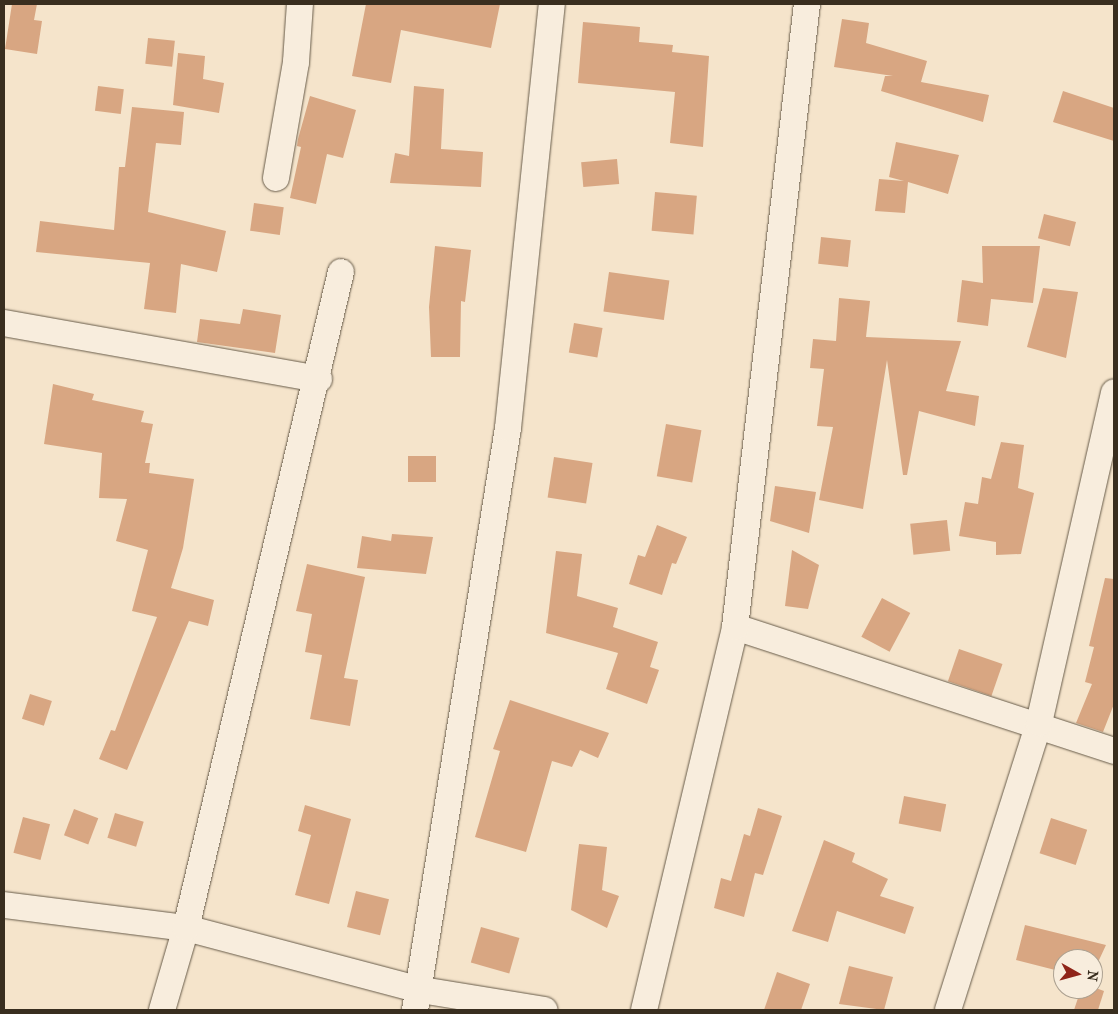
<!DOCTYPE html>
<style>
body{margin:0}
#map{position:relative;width:1118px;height:1014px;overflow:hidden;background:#f5e4cb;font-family:"IM FELL French Canon",serif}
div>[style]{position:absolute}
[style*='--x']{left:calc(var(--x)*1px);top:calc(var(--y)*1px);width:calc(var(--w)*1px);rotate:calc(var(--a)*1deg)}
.building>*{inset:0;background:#d8a682;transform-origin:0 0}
.roads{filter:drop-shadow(0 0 1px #685c4a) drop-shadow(0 0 1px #685c4a)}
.street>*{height:26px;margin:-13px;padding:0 13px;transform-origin:13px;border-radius:13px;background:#f8eddd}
span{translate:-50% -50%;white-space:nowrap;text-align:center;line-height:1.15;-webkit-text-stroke:4px #f8eddd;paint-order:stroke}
.frame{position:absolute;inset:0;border:5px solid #392e1f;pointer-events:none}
.north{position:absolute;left:1053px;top:949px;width:50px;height:50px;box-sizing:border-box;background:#f8eddd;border:1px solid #aca191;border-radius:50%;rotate:97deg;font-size:14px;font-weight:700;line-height:20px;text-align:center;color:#392e1f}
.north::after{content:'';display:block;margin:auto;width:18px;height:22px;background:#8f2418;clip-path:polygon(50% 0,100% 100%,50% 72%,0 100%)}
</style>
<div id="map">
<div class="building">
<i style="clip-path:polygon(12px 4px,37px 4px,34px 20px,42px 21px,37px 54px,5px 49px)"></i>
<i style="clip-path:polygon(366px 4px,500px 4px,491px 48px,401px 30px,391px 83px,352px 76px)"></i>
<i style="clip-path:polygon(842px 19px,869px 23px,866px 43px,927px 61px,921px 82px,989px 95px,983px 122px,881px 91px,885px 76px,893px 76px,834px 67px)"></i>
<i style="clip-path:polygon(583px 22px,640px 27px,639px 42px,673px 45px,672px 52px,709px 56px,703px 147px,670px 143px,675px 92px,578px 83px)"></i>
<i style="left:148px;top:38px;width:27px;height:26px;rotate:6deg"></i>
<i style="clip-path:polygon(178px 53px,205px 56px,203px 79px,224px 83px,219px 113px,173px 105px)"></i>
<i style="left:98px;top:86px;width:26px;height:25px;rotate:7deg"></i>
<i style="clip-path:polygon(414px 86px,444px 89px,441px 149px,483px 152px,481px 187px,390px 183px,395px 153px,409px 156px)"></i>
<i style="clip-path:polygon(1063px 91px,1114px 108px,1114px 141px,1053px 122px)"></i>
<i style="clip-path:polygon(310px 96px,356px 110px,343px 158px,327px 154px,316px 204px,290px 198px,301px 147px,297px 146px,298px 139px)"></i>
<i style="clip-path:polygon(132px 107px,184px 112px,181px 145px,156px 143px,148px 212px,226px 231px,217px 272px,181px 264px,176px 313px,144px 309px,150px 263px,36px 252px,40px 221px,114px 230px,119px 167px,125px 167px)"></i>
<i style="clip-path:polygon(896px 142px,959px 155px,948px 194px,908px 182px,905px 213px,875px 211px,879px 179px,904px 181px,889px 177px)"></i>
<i style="left:617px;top:159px;width:25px;height:36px;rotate:85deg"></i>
<i style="left:655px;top:192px;width:42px;height:39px;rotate:5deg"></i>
<i style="left:254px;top:203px;width:30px;height:28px;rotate:8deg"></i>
<i style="left:1044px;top:214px;width:33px;height:25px;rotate:14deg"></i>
<i style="left:821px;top:237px;width:30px;height:27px;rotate:6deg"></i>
<i style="clip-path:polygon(435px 246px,471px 250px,465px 302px,461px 301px,460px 357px,431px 357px,429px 307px)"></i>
<i style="clip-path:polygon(982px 246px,1040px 246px,1033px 303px,991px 299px,988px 326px,957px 322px,962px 280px,983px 283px)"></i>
<i style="left:609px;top:272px;width:61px;height:40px;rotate:8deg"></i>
<i style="clip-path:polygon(1043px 288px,1078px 292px,1066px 358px,1027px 347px)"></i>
<i style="clip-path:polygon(839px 298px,870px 301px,866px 337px,961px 341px,946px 391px,979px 396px,975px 426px,919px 411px,907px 475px,903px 475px,887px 360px,863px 509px,819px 500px,833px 427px,817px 426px,824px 369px,810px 368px,813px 339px,836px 341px)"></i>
<i style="clip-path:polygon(243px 309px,281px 315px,275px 353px,197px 342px,200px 319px,240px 324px)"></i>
<i style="left:574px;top:323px;width:29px;height:30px;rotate:10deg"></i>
<i style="clip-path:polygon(53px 384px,94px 394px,92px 400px,144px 411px,141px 422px,153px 424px,145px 463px,150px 463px,149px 473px,194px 479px,183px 548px,171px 588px,214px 600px,208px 626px,189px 621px,127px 770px,99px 759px,111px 730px,115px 731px,157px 617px,132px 611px,148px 550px,116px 541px,127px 499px,99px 498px,102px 453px,44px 444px)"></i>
<i style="left:666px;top:424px;width:36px;height:53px;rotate:10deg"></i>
<i style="clip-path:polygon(1001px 442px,1024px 445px,1018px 488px,1034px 493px,1021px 554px,996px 555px,996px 542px,959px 536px,965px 502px,978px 504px,982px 477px,991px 479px)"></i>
<i style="left:436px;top:456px;width:26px;height:28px;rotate:90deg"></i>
<i style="left:554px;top:457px;width:39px;height:41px;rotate:9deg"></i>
<i style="clip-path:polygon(775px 486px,816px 492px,809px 533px,770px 521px)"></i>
<i style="left:947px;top:520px;width:31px;height:37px;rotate:84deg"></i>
<i style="clip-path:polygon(657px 525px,687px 537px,676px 564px,672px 563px,662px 595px,629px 584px,638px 555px,645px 557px)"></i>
<i style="clip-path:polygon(392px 534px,433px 537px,426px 574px,357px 568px,362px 536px,391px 541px)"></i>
<i style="clip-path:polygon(792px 550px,819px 565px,808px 609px,785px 606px)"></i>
<i style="clip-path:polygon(556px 551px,582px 554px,577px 596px,618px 608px,613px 627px,658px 642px,650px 667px,659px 670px,647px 704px,606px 689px,618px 653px,546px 633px)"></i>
<i style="clip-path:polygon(307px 564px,365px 577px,344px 678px,358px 680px,350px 726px,310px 719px,322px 655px,305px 652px,312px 614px,296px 611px)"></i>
<i style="clip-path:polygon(1105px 578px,1114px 579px,1114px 704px,1103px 732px,1076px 723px,1092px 684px,1085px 682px,1094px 647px,1089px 646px)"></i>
<i style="left:882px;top:598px;width:32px;height:44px;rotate:28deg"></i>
<i style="left:959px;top:649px;width:46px;height:34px;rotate:19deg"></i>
<i style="left:30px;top:694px;width:23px;height:26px;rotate:18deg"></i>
<i style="clip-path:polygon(510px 700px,609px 733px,598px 758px,580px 750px,572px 767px,552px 761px,526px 852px,475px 837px,500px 751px,493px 749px)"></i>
<i style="left:904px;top:796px;width:43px;height:28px;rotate:11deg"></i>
<i style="clip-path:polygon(305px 805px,351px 819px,329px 904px,295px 895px,311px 835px,298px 831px)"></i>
<i style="clip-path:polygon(758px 808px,782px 816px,763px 875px,755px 873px,744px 917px,714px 908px,721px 878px,731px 881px,744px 834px,750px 836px)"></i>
<i style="left:74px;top:809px;width:26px;height:28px;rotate:21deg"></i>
<i style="left:115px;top:813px;width:30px;height:26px;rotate:17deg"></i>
<i style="left:23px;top:817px;width:28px;height:37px;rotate:15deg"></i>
<i style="left:1051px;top:818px;width:38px;height:37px;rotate:18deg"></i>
<i style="clip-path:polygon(824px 840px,855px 853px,852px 862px,888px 879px,880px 896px,914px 907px,905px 934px,837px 911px,828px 942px,792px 931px)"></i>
<i style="clip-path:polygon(579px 844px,607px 847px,602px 890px,619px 896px,607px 928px,571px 910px)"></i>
<i style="left:356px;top:891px;width:34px;height:37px;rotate:14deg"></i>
<i style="clip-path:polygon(1025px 925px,1106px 945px,1093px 973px,1093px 959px,1063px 959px,1063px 972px,1016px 960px)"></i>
<i style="left:481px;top:927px;width:40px;height:37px;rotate:16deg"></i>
<i style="clip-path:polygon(849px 966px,893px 977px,884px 1010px,839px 1004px)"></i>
<i style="clip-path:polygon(777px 972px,810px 984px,801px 1010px,764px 1010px)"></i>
<i style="clip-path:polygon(1093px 987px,1104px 991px,1098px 1010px,1074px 1010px,1081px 989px)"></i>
</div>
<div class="roads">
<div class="street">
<i style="--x:276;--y:178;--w:118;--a:-80.2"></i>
<i style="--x:296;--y:62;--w:58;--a:-86.1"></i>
<i style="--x:4;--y:323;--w:320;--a:10.1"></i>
<i style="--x:735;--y:627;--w:399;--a:18.1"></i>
<i style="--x:4;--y:905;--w:183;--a:7.2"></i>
<i style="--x:186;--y:928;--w:243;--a:14.8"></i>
<i style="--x:421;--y:990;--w:125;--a:9.2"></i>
<i style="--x:162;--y:1010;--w:85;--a:-73.7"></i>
<i style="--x:186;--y:928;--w:674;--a:-76.71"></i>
<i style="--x:415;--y:1010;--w:589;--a:-80.92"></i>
<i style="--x:508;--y:428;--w:426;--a:-84.1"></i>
<i style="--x:644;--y:1010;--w:394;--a:-76.6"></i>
<i style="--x:735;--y:627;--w:627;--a:-83.41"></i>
<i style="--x:948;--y:1010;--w:301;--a:-72.4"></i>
<i style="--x:1039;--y:723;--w:339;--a:-77.2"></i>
</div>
</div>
<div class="frame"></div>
<div class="north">N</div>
</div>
